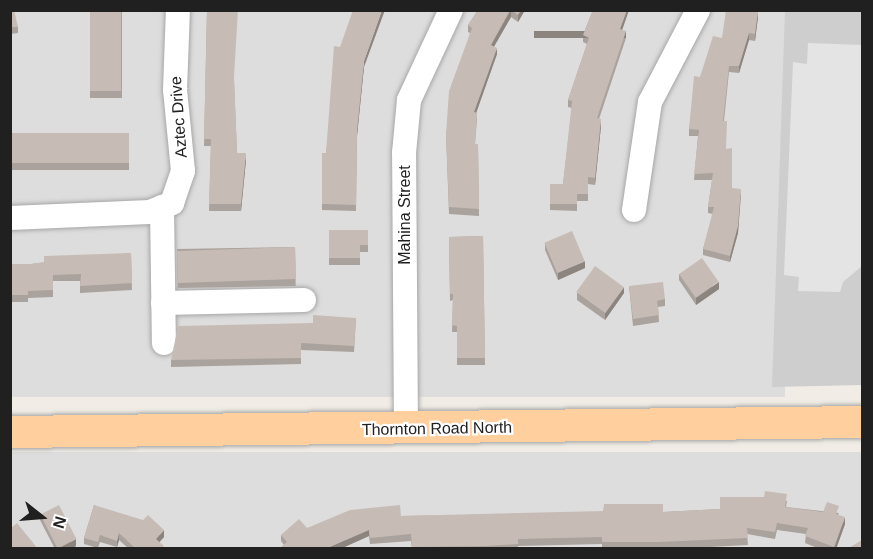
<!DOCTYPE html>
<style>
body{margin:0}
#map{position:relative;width:873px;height:559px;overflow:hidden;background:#f1ede6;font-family:Arial,sans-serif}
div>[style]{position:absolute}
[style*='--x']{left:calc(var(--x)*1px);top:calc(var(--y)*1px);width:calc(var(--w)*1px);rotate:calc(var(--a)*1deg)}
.residential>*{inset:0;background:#dedddd;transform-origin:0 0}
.religious>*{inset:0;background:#cecece}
.parking>*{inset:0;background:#e4e4e4}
.roads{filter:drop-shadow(0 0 2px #a7a7a7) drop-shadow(0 0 2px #a7a7a7)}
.minor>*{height:24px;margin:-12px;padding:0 12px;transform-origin:12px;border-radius:12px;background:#fff}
.major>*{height:32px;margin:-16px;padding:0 16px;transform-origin:16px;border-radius:16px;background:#ffcf9d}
.wall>*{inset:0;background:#aaa29c;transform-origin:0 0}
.shaded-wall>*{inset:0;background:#8b847f;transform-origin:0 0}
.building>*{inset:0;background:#c6bcb5;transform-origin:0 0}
span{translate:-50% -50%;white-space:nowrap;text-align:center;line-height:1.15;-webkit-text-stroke:4.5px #fff;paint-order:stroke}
.street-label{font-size:16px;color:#202020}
.frame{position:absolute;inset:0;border:12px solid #202020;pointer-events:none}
.north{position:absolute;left:12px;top:487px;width:60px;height:60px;-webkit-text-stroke:4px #fff;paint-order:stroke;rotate:107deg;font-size:16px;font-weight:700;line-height:24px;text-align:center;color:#202020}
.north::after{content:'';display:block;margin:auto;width:21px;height:27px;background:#202020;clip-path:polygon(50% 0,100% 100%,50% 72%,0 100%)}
</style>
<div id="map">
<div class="residential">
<i style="left:10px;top:11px;width:775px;height:386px"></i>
<i style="left:862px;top:452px;width:96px;height:852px;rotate:90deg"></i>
</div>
<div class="religious">
<i style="clip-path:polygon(785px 11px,862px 11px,862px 385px,772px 387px)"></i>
</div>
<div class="parking">
<i style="clip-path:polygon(808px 43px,862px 45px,862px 266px,843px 282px,840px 292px,798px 291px,799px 277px,784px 275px,793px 62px,807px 64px)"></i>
</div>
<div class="roads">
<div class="minor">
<i style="--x:162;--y:207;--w:136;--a:89.2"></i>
<i style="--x:634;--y:210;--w:109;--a:-81.6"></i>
<i style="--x:650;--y:102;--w:104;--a:-62.4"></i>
<i style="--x:10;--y:218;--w:140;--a:-2.5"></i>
<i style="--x:150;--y:212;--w:24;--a:-22"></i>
<i style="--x:172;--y:203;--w:34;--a:-71"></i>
<i style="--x:183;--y:171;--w:81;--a:-95.6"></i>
<i style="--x:175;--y:90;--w:80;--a:-87.9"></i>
<i style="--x:163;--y:303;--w:141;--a:-1.2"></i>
<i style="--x:406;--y:429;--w:276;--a:-90.4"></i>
<i style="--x:404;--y:153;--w:53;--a:-84.6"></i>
<i style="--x:409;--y:100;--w:99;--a:-65"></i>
</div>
<div class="major">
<i style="--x:10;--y:432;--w:852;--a:-0.67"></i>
</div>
</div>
<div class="wall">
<i style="clip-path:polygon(10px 10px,18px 27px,18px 33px,10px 34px)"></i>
<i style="left:90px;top:10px;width:32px;height:88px"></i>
<i style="clip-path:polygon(207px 10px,234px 81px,237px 153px,246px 160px,241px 211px,209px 211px,211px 146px,204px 146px)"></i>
<i style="clip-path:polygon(478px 10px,525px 10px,518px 22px,511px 17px,494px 46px,497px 54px,476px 113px,477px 119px,475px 144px,478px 144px,479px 216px,449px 214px,446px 134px,470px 33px,468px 32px,468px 25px)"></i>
<i style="clip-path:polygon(593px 10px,629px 10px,622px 30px,626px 38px,599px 119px,601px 126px,595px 185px,588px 184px,588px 201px,577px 201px,577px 211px,550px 210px,550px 184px,563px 184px,572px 108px,568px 107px,568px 100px,587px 44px,583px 42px,583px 35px)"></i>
<i style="clip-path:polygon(758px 17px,755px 41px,749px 40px,739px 73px,729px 72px,724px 121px,726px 149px,732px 188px,741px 196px,738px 233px,730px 262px,703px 255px,703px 249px,713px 214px,708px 213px,708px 207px,712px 180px,694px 180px,698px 136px,689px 136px,689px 129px,700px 77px,722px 38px)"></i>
<i style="clip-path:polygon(340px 47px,364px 67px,357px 136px,356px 211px,322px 210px,322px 153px,326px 153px)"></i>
<i style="left:10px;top:133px;width:119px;height:37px"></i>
<i style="clip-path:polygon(329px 230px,368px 230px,368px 252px,360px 252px,360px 265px,329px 265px)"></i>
<i style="clip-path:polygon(483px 236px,485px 365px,457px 365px,457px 332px,452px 332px,453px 300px,450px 301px,449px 237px)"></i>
<i style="clip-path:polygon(545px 243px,585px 268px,558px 280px,545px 250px)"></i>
<i style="left:295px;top:247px;width:39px;height:118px;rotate:89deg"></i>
<i style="clip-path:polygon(131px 253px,132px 290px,80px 293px,80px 281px,53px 281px,53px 297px,28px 298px,28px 302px,10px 302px,10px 264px,31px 264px)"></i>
<i style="clip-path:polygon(679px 274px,719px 289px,696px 305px,679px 280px)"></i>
<i style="clip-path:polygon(629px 286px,665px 299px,665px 306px,658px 307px,659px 322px,633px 326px)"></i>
<i style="clip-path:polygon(577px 293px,624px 293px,605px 320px,577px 300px)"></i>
<i style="clip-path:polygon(356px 318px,354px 352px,301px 350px,301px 364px,171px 367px,171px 360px,313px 323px)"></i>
<i style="clip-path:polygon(787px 501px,786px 507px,839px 513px,838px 514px,845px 524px,836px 549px,820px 549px,805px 543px,806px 534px,777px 530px,775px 539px,747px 534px,748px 545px,672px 549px,602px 548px,602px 544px,518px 546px,518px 549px,412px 549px,411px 541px,370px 544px,369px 536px,340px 549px,279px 549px,284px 545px,281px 541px,281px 535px,307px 528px,401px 516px,663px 512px,720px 509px)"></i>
<i style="clip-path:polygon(94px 505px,164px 537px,159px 542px,164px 549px,129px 549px,119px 540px,117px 547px,100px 542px,98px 548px,84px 544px,84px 538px)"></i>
<i style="clip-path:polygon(40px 514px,76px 546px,71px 549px,55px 549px,40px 520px)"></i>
</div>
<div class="shaded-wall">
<i style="clip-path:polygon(382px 10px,385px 10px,364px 67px,357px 136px,356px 211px,357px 130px,364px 61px)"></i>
<i style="clip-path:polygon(511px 10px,511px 17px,491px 52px,491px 45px)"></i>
<i style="clip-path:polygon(521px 10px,525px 10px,518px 22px,518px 15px)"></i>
<i style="clip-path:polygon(627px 10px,629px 10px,620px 36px,620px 29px)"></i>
<i style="clip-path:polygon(758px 10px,758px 17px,755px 41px,755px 34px)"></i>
<i style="left:626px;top:31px;width:7px;height:92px;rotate:90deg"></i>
<i style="clip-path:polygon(749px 33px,749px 40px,739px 73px,739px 66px)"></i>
<i style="clip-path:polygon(497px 48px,497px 54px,474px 119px,474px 112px)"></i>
<i style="clip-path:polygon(601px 119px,601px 126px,595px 185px,595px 178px)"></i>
<i style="clip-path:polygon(246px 153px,246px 160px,241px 211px,241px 204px)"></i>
<i style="clip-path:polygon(741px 189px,738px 233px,730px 262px,730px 256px)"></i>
<i style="clip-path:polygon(585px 261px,585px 268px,558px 280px,558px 273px)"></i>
<i style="clip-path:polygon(719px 282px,719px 289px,696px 305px,696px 298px)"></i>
<i style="clip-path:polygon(624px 287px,624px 293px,605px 320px,605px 313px)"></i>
<i style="clip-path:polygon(845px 517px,845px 524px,836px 549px,834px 549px)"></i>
<i style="clip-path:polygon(164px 530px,164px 537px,156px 546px,156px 539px)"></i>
<i style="clip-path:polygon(369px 530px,369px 536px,340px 549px,325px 549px)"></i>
<i style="clip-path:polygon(119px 533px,119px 540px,117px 547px,117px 541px)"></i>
<i style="clip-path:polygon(76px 539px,76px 546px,71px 549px,58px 549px)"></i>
</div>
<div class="building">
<i style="clip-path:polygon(10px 10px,14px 10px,18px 27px,10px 27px)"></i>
<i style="left:90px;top:10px;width:31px;height:81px"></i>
<i style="clip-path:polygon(207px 10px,238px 10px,234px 77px,237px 153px,246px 153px,241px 204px,209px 204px,211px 139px,204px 139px)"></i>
<i style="clip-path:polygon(353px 10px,382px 10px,364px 61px,357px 130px,356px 205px,322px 204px,322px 153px,326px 153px,334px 46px,340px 47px)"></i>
<i style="clip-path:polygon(478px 10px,510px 10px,491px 45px,497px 48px,474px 112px,477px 113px,475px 144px,478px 144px,479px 209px,449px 207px,446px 134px,449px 91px,472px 28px,468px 25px)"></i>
<i style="clip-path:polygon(511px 10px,521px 10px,518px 15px)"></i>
<i style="clip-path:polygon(593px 10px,627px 10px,620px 29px,626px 31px,597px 118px,601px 119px,595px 178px,588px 177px,588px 194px,577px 194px,577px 204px,550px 204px,550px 184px,563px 184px,572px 101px,568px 100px,589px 38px,583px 35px)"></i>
<i style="clip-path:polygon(726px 10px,758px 10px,755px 34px,749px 33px,739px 66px,729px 66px,723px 121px,727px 121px,726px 149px,732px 148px,732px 188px,741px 189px,738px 226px,730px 256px,703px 249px,714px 207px,708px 207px,713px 173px,694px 174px,699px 130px,689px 129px,694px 76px,700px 77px,713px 36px,722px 38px)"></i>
<i style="left:10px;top:133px;width:119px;height:30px"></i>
<i style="clip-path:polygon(329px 230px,368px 230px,368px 245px,360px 245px,360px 258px,329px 258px)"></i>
<i style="left:572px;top:231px;width:33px;height:30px;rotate:67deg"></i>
<i style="clip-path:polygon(483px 236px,485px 358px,457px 358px,457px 326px,452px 325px,453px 294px,450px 294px,449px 237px)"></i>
<i style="left:295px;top:247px;width:32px;height:118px;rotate:88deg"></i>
<i style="clip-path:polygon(131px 253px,132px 283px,80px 286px,81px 274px,53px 275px,53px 290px,28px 291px,28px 295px,10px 295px,10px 264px,31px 264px,44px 262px,44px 256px)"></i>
<i style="left:702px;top:258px;width:29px;height:28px;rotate:55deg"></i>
<i style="left:595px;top:266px;width:36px;height:32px;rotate:36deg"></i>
<i style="clip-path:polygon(663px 282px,665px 299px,657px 301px,659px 315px,633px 319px,629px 286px)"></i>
<i style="clip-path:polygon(313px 315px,356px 318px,354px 346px,301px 343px,301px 358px,171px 360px,178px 326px,313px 323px)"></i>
<i style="clip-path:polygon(765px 491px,787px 494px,785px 507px,823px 512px,827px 502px,839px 506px,836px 514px,845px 517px,834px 547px,805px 536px,808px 528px,777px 523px,775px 532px,747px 528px,748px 538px,659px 542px,602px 542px,602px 537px,518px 539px,518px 544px,486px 546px,412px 547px,411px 534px,370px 538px,369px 530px,325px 549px,279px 549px,287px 542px,281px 535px,299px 519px,307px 528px,350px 510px,400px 505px,401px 516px,603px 511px,604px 504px,663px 504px,663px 512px,720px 509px,720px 497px,764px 497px)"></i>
<i style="left:59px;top:505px;width:38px;height:21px;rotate:63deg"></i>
<i style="clip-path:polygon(94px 505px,143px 520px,148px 515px,164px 530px,156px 539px,164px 546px,161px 549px,136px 549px,119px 533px,117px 541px,100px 535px,98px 542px,84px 538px)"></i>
<i style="clip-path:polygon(17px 523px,38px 549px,10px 549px,10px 529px)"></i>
<i style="clip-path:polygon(862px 540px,862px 549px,847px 549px)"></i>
</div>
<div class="street-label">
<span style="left:179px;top:117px;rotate:-94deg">Aztec Drive</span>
<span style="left:405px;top:215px;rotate:-90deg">Mahina Street</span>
<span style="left:437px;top:429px;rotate:-1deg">Thornton Road North</span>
</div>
<div class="frame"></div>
<div class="north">N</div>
</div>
